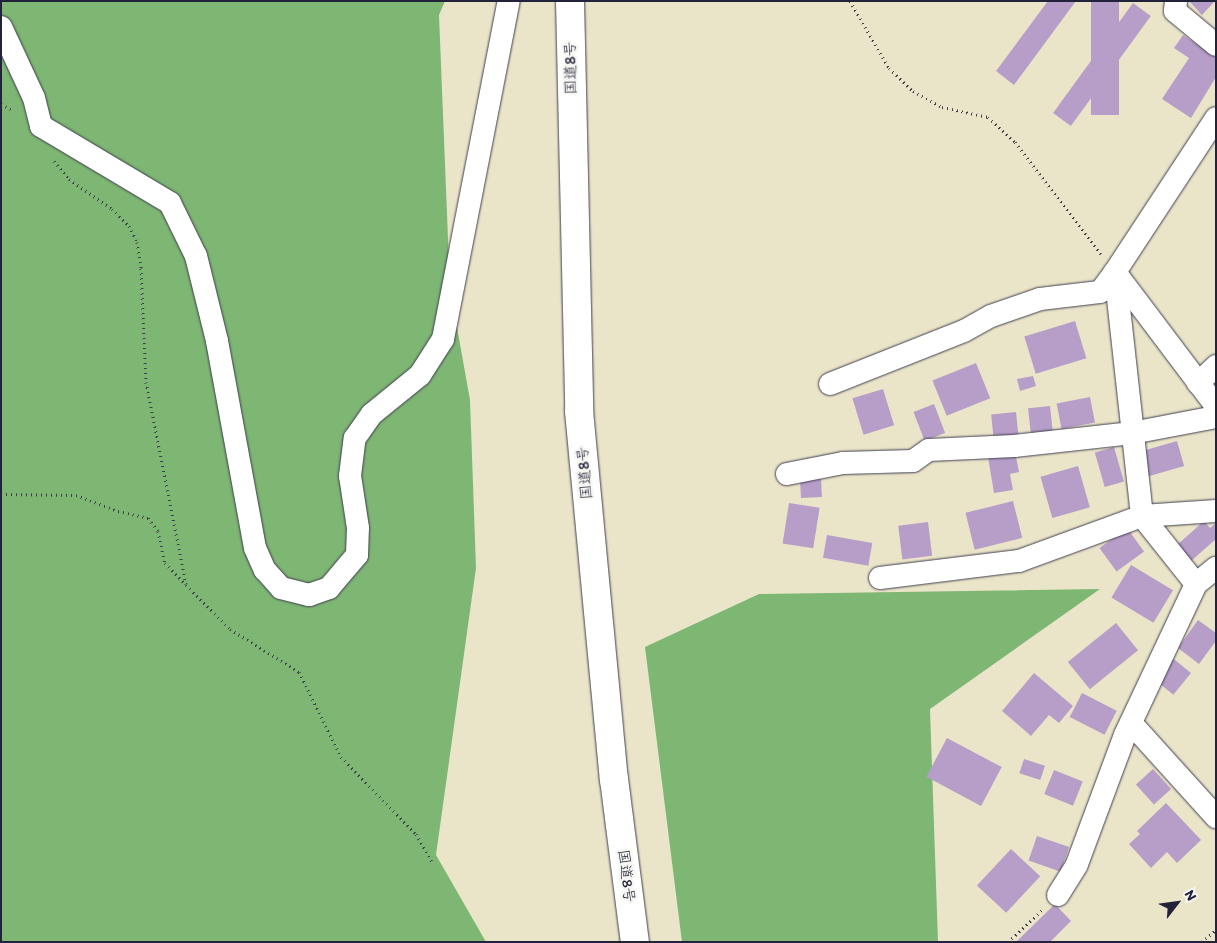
<!DOCTYPE html>
<meta charset="utf-8">
<style>
body{margin:0}
#map{position:relative;width:1217px;height:943px;overflow:hidden;background:#eae5c9;font-family:Itim,"Klee One",sans-serif}
div>[style]{position:absolute}
[style*='--x']{left:calc(var(--x)*1px);top:calc(var(--y)*1px);width:calc(var(--w)*1px);rotate:calc(var(--a)*1deg)}
.forest>*{inset:0;background:#7eb673}
.building>*{inset:0;background:#b79ec8;transform-origin:0 0}
.path>*{height:3px;margin-top:-1.5px;transform-origin:0;background:repeating-linear-gradient(90deg,#403f50 0 1px,transparent 0 5px)}
.roads{filter:drop-shadow(0 0 1px #403f50) drop-shadow(0 0 1px #403f50)}
.minor>*{height:22px;margin:-11px;padding:0 11px;transform-origin:11px;border-radius:11px;background:#fff}
.highway>*{height:28px;margin:-14px;padding:0 14px;transform-origin:14px;border-radius:14px;background:#fff}
span{translate:-50% -50%;white-space:nowrap;text-align:center;line-height:1.15;-webkit-text-stroke:5px #f6f6f2;paint-order:stroke}
.street-label{font-size:15px;color:#22223b}
.frame{position:absolute;inset:0;border:2px solid #22223b;pointer-events:none}
.north{position:absolute;left:1152px;top:878px;width:50px;height:50px;-webkit-text-stroke:4px #f6f6f2;paint-order:stroke;rotate:60deg;font-size:14px;font-weight:700;line-height:20px;text-align:center;color:#22223b}
.north::after{content:'';display:block;margin:auto;width:18px;height:22px;background:#22223b;clip-path:polygon(50% 0,100% 100%,50% 72%,0 100%)}
</style>
<div id="map">
<div class="forest">
<i style="clip-path:polygon(1px 1px,445px 1px,439px 15px,450px 288px,470px 400px,476px 568px,436px 855px,486px 942px,1px 942px)"></i>
<i style="clip-path:polygon(1100px 589px,930px 709px,938px 942px,682px 942px,645px 647px,759px 594px)"></i>
</div>
<div class="building">
<i style="clip-path:polygon(1048px 1px,1076px 1px,1014px 85px,996px 71px)"></i>
<i style="left:1091px;top:1px;width:28px;height:114px"></i>
<i style="clip-path:polygon(1189px 1px,1215px 1px,1202px 15px)"></i>
<i style="left:1133px;top:3px;width:22px;height:136px;rotate:36deg"></i>
<i style="clip-path:polygon(1183px 35px,1216px 57px,1216px 77px,1191px 118px,1162px 99px,1189px 58px,1174px 48px)"></i>
<i style="left:1075px;top:321px;width:39px;height:53px;rotate:73deg"></i>
<i style="left:976px;top:363px;width:38px;height:47px;rotate:68deg"></i>
<i style="clip-path:polygon(1033px 376px,1036px 386px,1020px 391px,1017px 379px)"></i>
<i style="left:883px;top:389px;width:38px;height:32px;rotate:73deg"></i>
<i style="left:1090px;top:397px;width:26px;height:34px;rotate:79deg"></i>
<i style="left:934px;top:404px;width:31px;height:22px;rotate:69deg"></i>
<i style="left:1050px;top:406px;width:28px;height:22px;rotate:84deg"></i>
<i style="left:1016px;top:412px;width:28px;height:25px;rotate:84deg"></i>
<i style="left:1177px;top:441px;width:26px;height:37px;rotate:74deg"></i>
<i style="left:1114px;top:447px;width:36px;height:20px;rotate:74deg"></i>
<i style="clip-path:polygon(1015px 452px,1019px 472px,1010px 474px,1013px 490px,994px 493px,988px 457px)"></i>
<i style="left:1078px;top:466px;width:43px;height:39px;rotate:74deg"></i>
<i style="left:821px;top:479px;width:18px;height:21px;rotate:87deg"></i>
<i style="left:1013px;top:501px;width:38px;height:49px;rotate:76deg"></i>
<i style="left:789px;top:503px;width:31px;height:41px;rotate:9deg"></i>
<i style="clip-path:polygon(1204px 521px,1210px 528px,1216px 523px,1216px 539px,1191px 561px,1177px 545px)"></i>
<i style="left:928px;top:522px;width:34px;height:30px;rotate:83deg"></i>
<i style="left:1127px;top:528px;width:29px;height:34px;rotate:54deg"></i>
<i style="left:827px;top:535px;width:46px;height:23px;rotate:10deg"></i>
<i style="left:1131px;top:565px;width:49px;height:38px;rotate:31deg"></i>
<i style="clip-path:polygon(1198px 620px,1216px 633px,1216px 641px,1199px 664px,1178px 648px)"></i>
<i style="left:1116px;top:623px;width:35px;height:62px;rotate:51deg"></i>
<i style="left:1170px;top:656px;width:27px;height:28px;rotate:39deg"></i>
<i style="clip-path:polygon(1034px 673px,1073px 706px,1059px 723px,1049px 715px,1031px 736px,1002px 711px)"></i>
<i style="left:1082px;top:693px;width:39px;height:27px;rotate:27deg"></i>
<i style="left:947px;top:738px;width:62px;height:44px;rotate:28deg"></i>
<i style="left:1024px;top:759px;width:22px;height:15px;rotate:18deg"></i>
<i style="left:1153px;top:769px;width:27px;height:23px;rotate:48deg"></i>
<i style="left:1054px;top:770px;width:31px;height:26px;rotate:22deg"></i>
<i style="clip-path:polygon(1166px 803px,1201px 840px,1177px 863px,1167px 852px,1151px 868px,1129px 844px,1140px 834px,1137px 831px)"></i>
<i style="left:1037px;top:836px;width:34px;height:26px;rotate:19deg"></i>
<i style="left:1011px;top:849px;width:40px;height:50px;rotate:43deg"></i>
<i style="clip-path:polygon(1055px 904px,1071px 921px,1050px 942px,1016px 942px)"></i>
</div>
<div class="path">
<i style="--x:850;--y:1;--w:78;--a:59.8"></i>
<i style="--x:889;--y:68;--w:33;--a:44"></i>
<i style="--x:913;--y:91;--w:33;--a:29"></i>
<i style="--x:942;--y:107;--w:47;--a:12.3"></i>
<i style="--x:988;--y:117;--w:37;--a:43"></i>
<i style="--x:1015;--y:142;--w:141;--a:52.5"></i>
<i style="--x:1;--y:104;--w:15;--a:28"></i>
<i style="--x:54;--y:161;--w:23;--a:50"></i>
<i style="--x:69;--y:179;--w:52;--a:34.9"></i>
<i style="--x:112;--y:209;--w:24;--a:45"></i>
<i style="--x:129;--y:226;--w:18;--a:63"></i>
<i style="--x:137;--y:242;--w:26;--a:81"></i>
<i style="--x:141;--y:268;--w:114;--a:87.5"></i>
<i style="--x:146;--y:382;--w:206;--a:78.8"></i>
<i style="--x:1;--y:494;--w:75;--a:0.8"></i>
<i style="--x:76;--y:495;--w:45;--a:20.9"></i>
<i style="--x:118;--y:511;--w:31;--a:13"></i>
<i style="--x:148;--y:518;--w:16;--a:52"></i>
<i style="--x:158;--y:531;--w:33;--a:78"></i>
<i style="--x:165;--y:563;--w:30;--a:46"></i>
<i style="--x:186;--y:585;--w:62;--a:45"></i>
<i style="--x:230;--y:629;--w:81;--a:31.9"></i>
<i style="--x:299;--y:672;--w:95;--a:63.7"></i>
<i style="--x:341;--y:757;--w:107;--a:45.8"></i>
<i style="--x:416;--y:834;--w:32;--a:60"></i>
<i style="--x:1008;--y:942;--w:48;--a:-43.3"></i>
<i style="--x:1202;--y:942;--w:18;--a:-41"></i>
</div>
<div class="roads">
<div class="minor">
<i style="--x:1176;--y:1;--w:10;--a:96"></i>
<i style="--x:1175;--y:11;--w:53;--a:39.7"></i>
<i style="--x:1;--y:27;--w:78;--a:65.1"></i>
<i style="--x:34;--y:98;--w:29;--a:76"></i>
<i style="--x:41;--y:126;--w:150;--a:30.8"></i>
<i style="--x:170;--y:203;--w:59;--a:63.9"></i>
<i style="--x:196;--y:256;--w:88;--a:76.1"></i>
<i style="--x:217;--y:341;--w:210;--a:79.6"></i>
<i style="--x:255;--y:548;--w:24;--a:66"></i>
<i style="--x:265;--y:570;--w:24;--a:48"></i>
<i style="--x:281;--y:588;--w:29;--a:14"></i>
<i style="--x:309;--y:595;--w:21;--a:-19"></i>
<i style="--x:329;--y:588;--w:43;--a:-49.7"></i>
<i style="--x:357;--y:555;--w:27;--a:-88"></i>
<i style="--x:358;--y:528;--w:53;--a:-98.7"></i>
<i style="--x:350;--y:476;--w:38;--a:-83"></i>
<i style="--x:355;--y:438;--w:29;--a:-55"></i>
<i style="--x:372;--y:414;--w:62;--a:-39.1"></i>
<i style="--x:420;--y:375;--w:43;--a:-57.4"></i>
<i style="--x:443;--y:339;--w:344;--a:-79"></i>
<i style="--x:1198;--y:383;--w:25;--a:-43"></i>
<i style="--x:830;--y:384;--w:144;--a:-21.6"></i>
<i style="--x:964;--y:331;--w:31;--a:-29"></i>
<i style="--x:991;--y:316;--w:52;--a:-19.1"></i>
<i style="--x:1040;--y:299;--w:60;--a:-6.7"></i>
<i style="--x:1100;--y:292;--w:25;--a:-53"></i>
<i style="--x:1115;--y:272;--w:168;--a:53"></i>
<i style="--x:787;--y:474;--w:57;--a:-11.1"></i>
<i style="--x:843;--y:463;--w:70;--a:-1.6"></i>
<i style="--x:913;--y:461;--w:19;--a:-35"></i>
<i style="--x:929;--y:450;--w:85;--a:-2.7"></i>
<i style="--x:1014;--y:446;--w:119;--a:-6.3"></i>
<i style="--x:1132;--y:433;--w:86;--a:-10.8"></i>
<i style="--x:880;--y:578;--w:140;--a:-7"></i>
<i style="--x:1019;--y:561;--w:131;--a:-20.1"></i>
<i style="--x:1142;--y:516;--w:74;--a:-3.9"></i>
<i style="--x:1196;--y:584;--w:26;--a:-39"></i>
<i style="--x:1131;--y:723;--w:127;--a:47.9"></i>
<i style="--x:1058;--y:895;--w:36;--a:-58"></i>
<i style="--x:1077;--y:864;--w:138;--a:-69.6"></i>
<i style="--x:1125;--y:735;--w:167;--a:-64.8"></i>
<i style="--x:1196;--y:584;--w:87;--a:-128.5"></i>
<i style="--x:1142;--y:516;--w:245;--a:-96.3"></i>
<i style="--x:1115;--y:272;--w:184;--a:-56.7"></i>
</div>
<div class="highway">
<i style="--x:570;--y:1;--w:410;--a:88.7"></i>
<i style="--x:579;--y:411;--w:370;--a:84.6"></i>
<i style="--x:614;--y:779;--w:164;--a:82.7"></i>
</div>
</div>
<div class="street-label">
<span style="left:571px;top:68px;rotate:-91deg">国道8号</span>
<span style="left:585px;top:473px;rotate:-95deg">国道8号</span>
<span style="left:626px;top:876px;rotate:83deg">国道8号</span>
</div>
<div class="frame"></div>
<div class="north">N</div>
</div>
